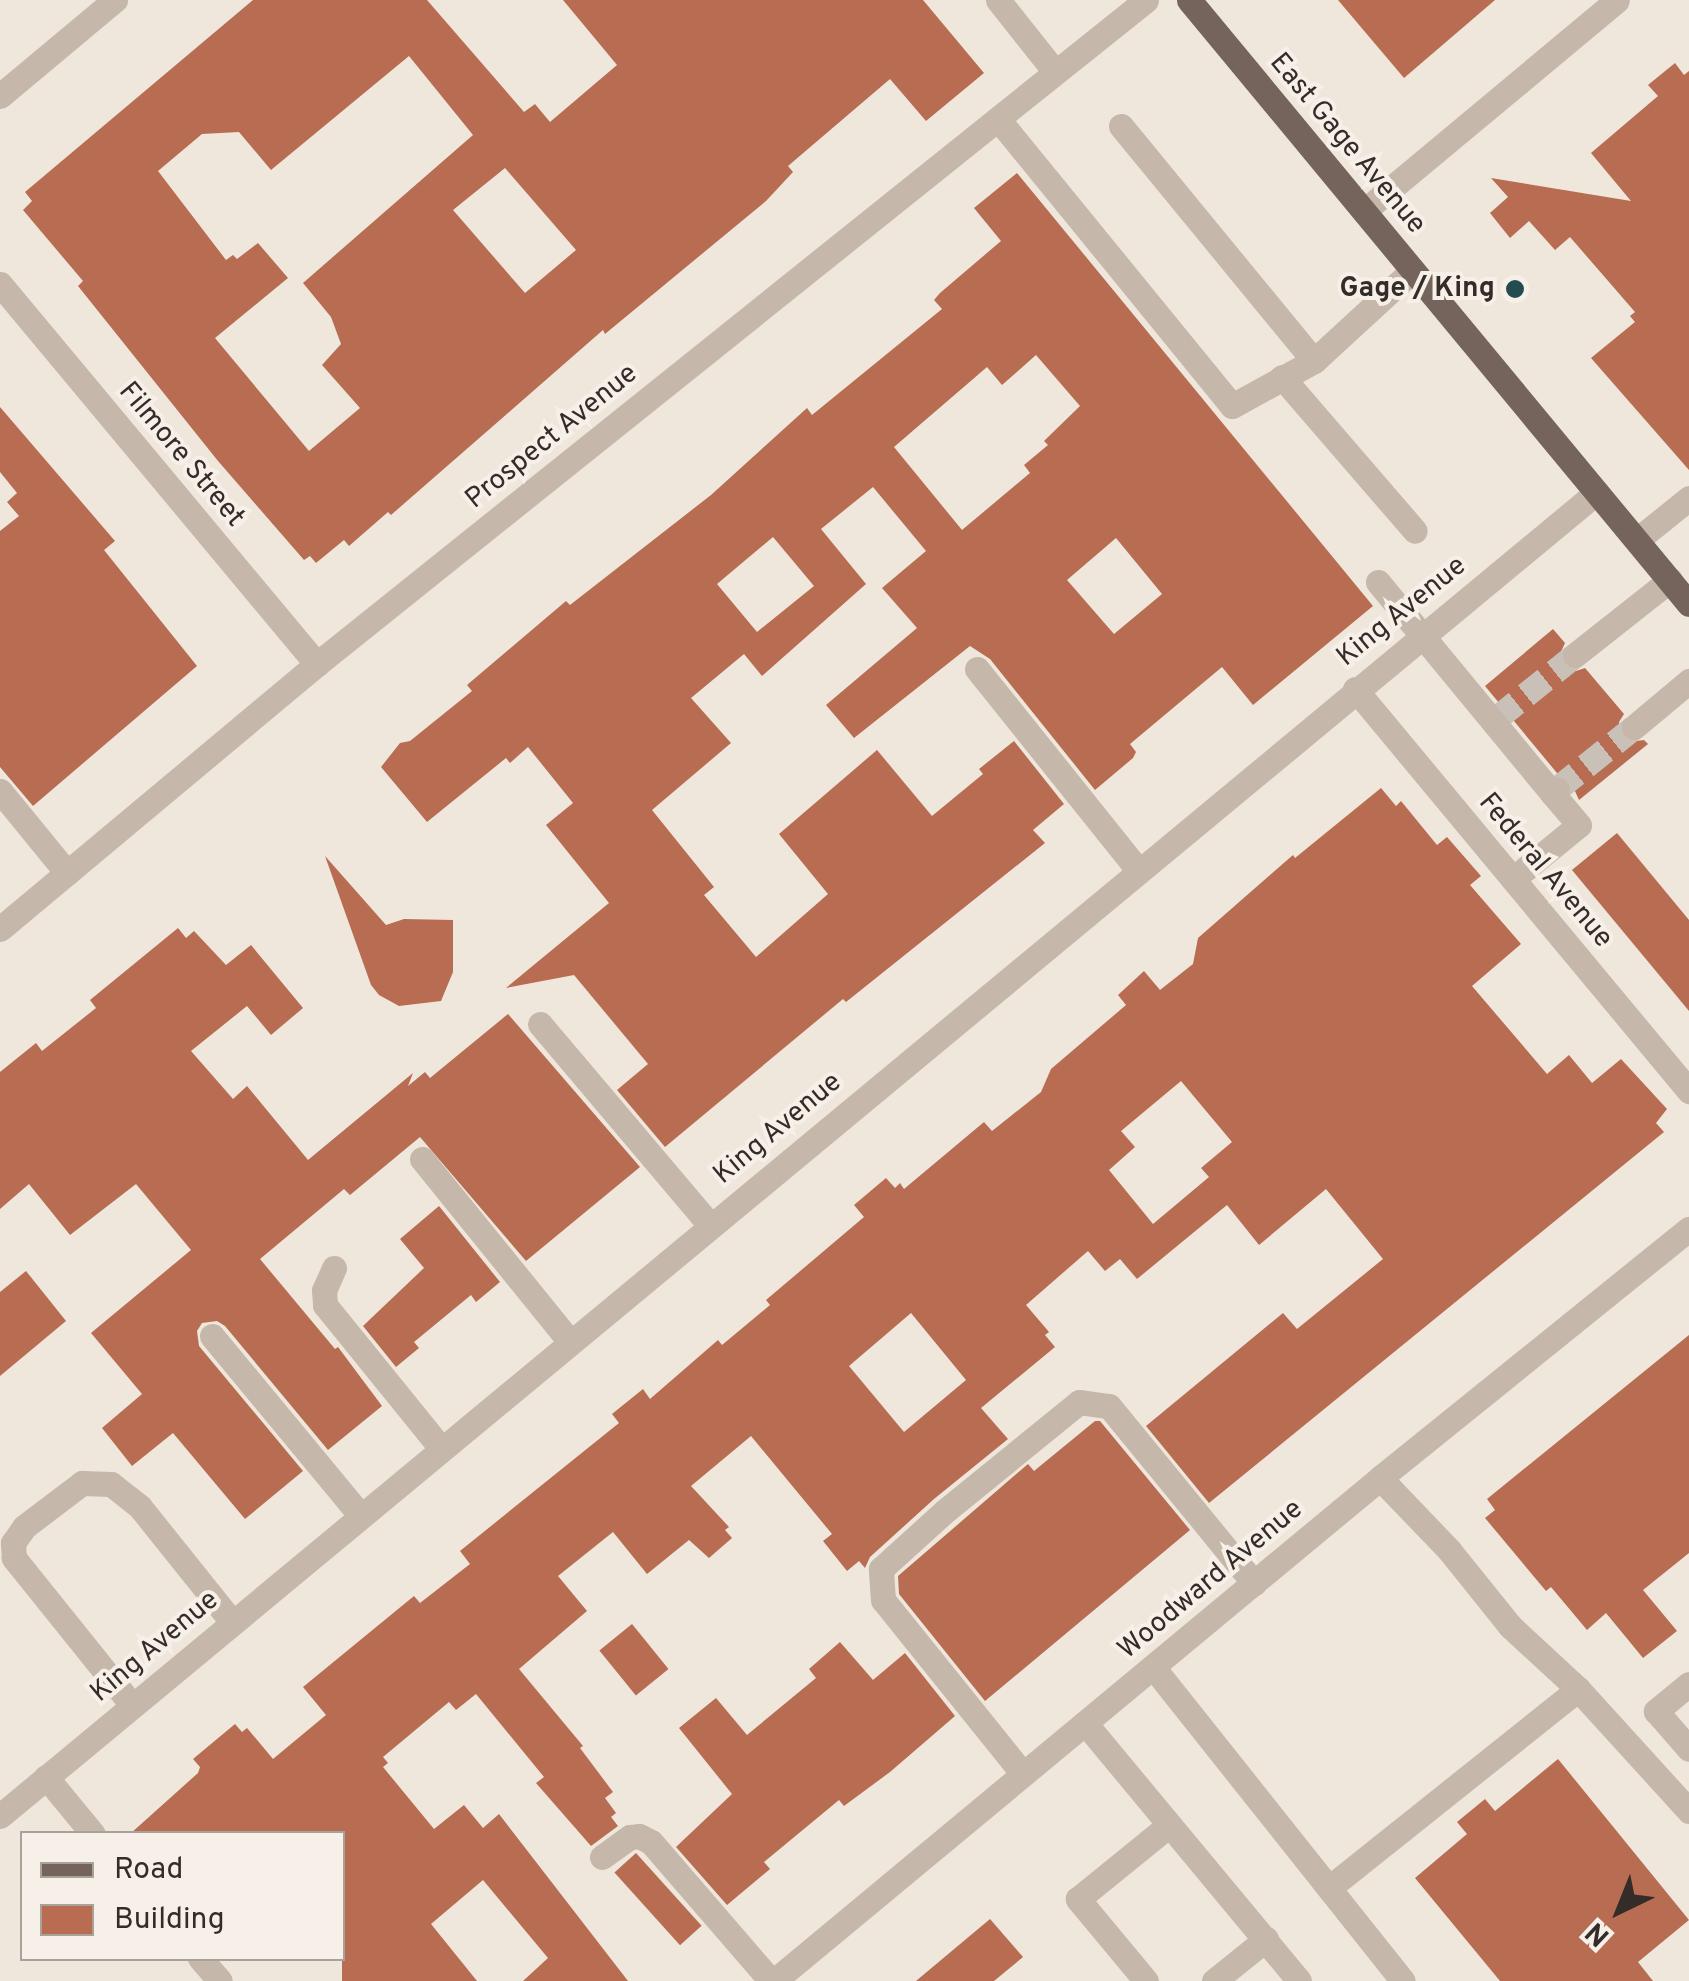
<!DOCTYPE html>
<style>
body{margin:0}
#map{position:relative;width:1689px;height:1981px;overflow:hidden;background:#efe6dc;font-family:Overpass,sans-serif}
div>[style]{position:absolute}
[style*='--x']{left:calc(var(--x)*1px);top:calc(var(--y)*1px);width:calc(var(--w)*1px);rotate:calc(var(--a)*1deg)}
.building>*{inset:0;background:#b86c51;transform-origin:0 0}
.minor-tunnel>*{height:25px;margin-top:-12.5px;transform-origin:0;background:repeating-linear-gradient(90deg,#c9c1b8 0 25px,transparent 0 37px)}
.minor>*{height:25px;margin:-12.5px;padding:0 12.5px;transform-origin:12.5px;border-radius:12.5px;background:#c5b7a9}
.major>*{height:25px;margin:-12.5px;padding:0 12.5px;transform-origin:12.5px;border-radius:12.5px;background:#74645b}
.dots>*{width:28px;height:28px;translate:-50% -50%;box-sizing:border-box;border:5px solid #f7f0e8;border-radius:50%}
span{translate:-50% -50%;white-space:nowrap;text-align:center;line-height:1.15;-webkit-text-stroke:8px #f7f0e8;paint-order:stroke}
.street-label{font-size:28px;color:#332c28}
.poi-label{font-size:28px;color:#332c28;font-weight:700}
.right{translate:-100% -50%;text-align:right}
.legend{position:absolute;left:20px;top:1831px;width:325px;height:130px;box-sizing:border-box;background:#f7f0e8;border:2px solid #a9a29b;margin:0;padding:12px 18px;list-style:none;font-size:30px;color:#332c28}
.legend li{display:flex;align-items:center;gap:20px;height:50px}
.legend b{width:50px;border:2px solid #a9a29b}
.north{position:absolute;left:1569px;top:1861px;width:100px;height:100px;-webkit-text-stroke:8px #f7f0e8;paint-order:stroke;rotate:223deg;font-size:28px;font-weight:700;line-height:40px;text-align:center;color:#332c28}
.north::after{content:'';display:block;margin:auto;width:35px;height:45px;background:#332c28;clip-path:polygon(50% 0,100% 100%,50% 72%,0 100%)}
</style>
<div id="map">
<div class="building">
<i style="clip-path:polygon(evenodd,253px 0,427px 0,524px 112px,535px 104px,550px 122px,617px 65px,563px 0,923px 0,984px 73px,926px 121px,890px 79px,788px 166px,793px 172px,766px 201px,605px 334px,603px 330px,391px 515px,388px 512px,349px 546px,344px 540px,316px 563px,310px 556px,304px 560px,218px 461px,78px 286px,83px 281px,23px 210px,32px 201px,25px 192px,253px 0,409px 56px,473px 135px,303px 283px,331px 317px,341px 344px,322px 365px,360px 408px,309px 451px,215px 338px,288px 278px,258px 243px,237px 259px,233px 255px,226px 260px,158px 171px,202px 134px,239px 132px,271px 170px,409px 56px,253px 0,505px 168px,576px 250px,525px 293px,453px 210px,505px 168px)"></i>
<i style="clip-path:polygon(1338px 0,1495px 0,1404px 78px)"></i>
<i style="clip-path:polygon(1675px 63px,1684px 75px,1689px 71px,1689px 470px,1591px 358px,1635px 322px,1630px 316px,1635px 312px,1570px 237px,1555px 250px,1529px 221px,1510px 238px,1490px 213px,1508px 197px,1491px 178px,1631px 201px,1591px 153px,1658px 96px,1648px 85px)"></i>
<i style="clip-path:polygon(evenodd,1017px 173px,1373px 606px,1253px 705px,1222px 667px,1130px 744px,1136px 752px,1133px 758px,1095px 790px,990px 659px,970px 646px,854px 738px,826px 705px,917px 628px,882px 588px,926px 551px,873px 487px,821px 529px,866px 584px,762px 676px,744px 654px,691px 698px,731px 743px,652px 810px,714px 887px,704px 895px,756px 957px,828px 894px,779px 834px,877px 750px,932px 816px,983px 774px,979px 769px,1014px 741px,1064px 804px,1033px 830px,1045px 843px,846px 1002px,843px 999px,665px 1147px,617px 1090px,648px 1064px,574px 975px,506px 988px,609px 903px,546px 825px,573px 803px,528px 747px,510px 763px,506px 758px,427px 822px,381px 767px,400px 743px,410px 741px,472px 691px,467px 685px,566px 601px,570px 605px,711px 495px,807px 408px,812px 415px,942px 309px,934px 300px,940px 293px,1001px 241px,974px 208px,1017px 173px,1036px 355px,1080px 406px,1044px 441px,1048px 445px,1024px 465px,1030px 473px,962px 530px,894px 447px,987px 367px,1002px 385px,1036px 355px,1017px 173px,773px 537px,814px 586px,757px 632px,717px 584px,773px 537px,1017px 173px,1116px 538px,1162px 594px,1114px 634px,1067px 580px,1116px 538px)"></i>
<i style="clip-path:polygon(0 407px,115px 541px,104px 550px,197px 666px,33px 806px,0 767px,0 531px,19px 516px,7px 502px,17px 493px,0 472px)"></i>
<i style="clip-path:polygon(1553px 629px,1565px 643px,1559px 656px,1563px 666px,1576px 671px,1585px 668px,1624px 714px,1619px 722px,1621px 737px,1629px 742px,1644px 740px,1648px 744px,1579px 800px,1569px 778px,1557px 773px,1485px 686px)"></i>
<i style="clip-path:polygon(evenodd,1381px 788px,1396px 806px,1401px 801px,1437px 845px,1447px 837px,1481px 876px,1470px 885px,1521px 944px,1472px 986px,1547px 1074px,1569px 1055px,1592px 1083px,1621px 1059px,1667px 1109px,1656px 1123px,1664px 1132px,1209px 1503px,1146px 1426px,1283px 1313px,1297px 1329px,1383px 1259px,1326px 1189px,1259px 1245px,1227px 1205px,1137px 1279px,1120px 1259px,1105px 1271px,1088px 1251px,1026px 1305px,1049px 1332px,1045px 1335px,1055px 1347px,981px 1408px,1008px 1439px,934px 1499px,870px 1557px,865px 1568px,859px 1561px,847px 1571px,823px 1541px,832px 1534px,751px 1436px,691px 1486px,729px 1527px,725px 1530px,732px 1538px,709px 1558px,689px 1540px,647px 1574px,613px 1532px,558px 1576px,587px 1611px,519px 1669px,583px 1746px,580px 1748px,613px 1792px,605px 1798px,616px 1813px,611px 1817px,618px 1826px,591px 1846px,536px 1783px,544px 1777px,476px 1694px,456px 1710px,449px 1702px,383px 1757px,388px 1763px,383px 1767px,434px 1829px,464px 1805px,483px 1828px,499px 1814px,628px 1981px,523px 1981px,548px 1958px,483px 1880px,431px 1924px,477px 1981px,342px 1981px,342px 1834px,130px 1834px,198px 1773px,200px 1767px,193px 1759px,235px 1724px,242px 1732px,247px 1728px,273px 1759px,326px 1715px,303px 1687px,414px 1596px,420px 1603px,470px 1564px,460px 1551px,619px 1423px,612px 1414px,643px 1389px,650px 1399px,718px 1340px,722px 1345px,770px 1305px,766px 1300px,864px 1217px,854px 1205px,886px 1178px,895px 1188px,900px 1183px,904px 1189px,984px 1122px,992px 1131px,1041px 1092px,1051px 1069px,1126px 1005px,1118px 995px,1144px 971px,1160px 990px,1193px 964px,1198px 938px,1293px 855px,1295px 858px,1381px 788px,1181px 1081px,1232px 1142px,1201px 1168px,1209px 1177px,1153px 1224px,1109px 1170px,1135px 1147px,1121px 1131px,1181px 1081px,1381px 788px,911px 1313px,966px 1380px,904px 1432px,849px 1366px,911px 1313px)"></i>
<i style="clip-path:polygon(1617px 833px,1689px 920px,1689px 1011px,1572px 870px)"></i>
<i style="clip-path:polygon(325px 856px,386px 925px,404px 919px,453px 920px,453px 972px,441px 1001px,399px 1006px,379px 995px,371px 985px)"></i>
<i style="clip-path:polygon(178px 928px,186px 938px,194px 931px,226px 965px,251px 945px,303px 1008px,271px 1035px,247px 1006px,191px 1051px,233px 1099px,247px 1086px,308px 1160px,413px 1073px,408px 1086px,425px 1072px,430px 1078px,508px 1014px,640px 1167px,526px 1261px,420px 1137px,350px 1195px,344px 1189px,260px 1259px,335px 1349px,338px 1347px,382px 1406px,328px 1450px,225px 1326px,217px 1321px,202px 1323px,197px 1331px,199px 1346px,303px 1471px,245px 1519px,173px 1433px,132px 1466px,102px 1428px,142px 1394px,91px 1333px,191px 1250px,136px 1184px,70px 1235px,29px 1184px,0 1209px,0 1072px,36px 1043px,42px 1051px,96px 1008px,90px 1000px)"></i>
<i style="clip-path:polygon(439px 1206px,500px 1282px,476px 1302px,471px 1295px,414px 1342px,419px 1348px,396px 1367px,363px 1326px,424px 1268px,400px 1239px)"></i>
<i style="clip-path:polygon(26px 1271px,66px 1321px,0 1376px,0 1292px)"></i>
<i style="clip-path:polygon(1689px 1335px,1689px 1553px,1643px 1590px,1677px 1631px,1643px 1658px,1606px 1613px,1587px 1630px,1551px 1587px,1546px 1591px,1485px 1518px,1495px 1510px,1487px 1499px)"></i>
<i style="clip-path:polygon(1095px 1421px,1100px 1421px,1190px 1530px,985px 1701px,899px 1594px,898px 1576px,1028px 1464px,1034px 1471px)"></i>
<i style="left:632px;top:1624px;width:58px;height:42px;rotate:51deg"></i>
<i style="clip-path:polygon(840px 1642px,873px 1680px,905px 1653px,955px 1716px,890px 1772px,844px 1806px,839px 1800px,764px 1862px,770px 1869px,727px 1905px,676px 1847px,732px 1794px,679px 1728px,716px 1698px,747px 1735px,816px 1678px,809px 1669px)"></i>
<i style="clip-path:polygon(1558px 1759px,1689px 1920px,1638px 1962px,1653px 1981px,1500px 1981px,1415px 1878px,1467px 1834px,1457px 1822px,1485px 1799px,1495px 1811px)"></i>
<i style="left:636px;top:1853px;width:98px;height:29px;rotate:48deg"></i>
<i style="clip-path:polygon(990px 1919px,1023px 1957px,994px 1981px,916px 1981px)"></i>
</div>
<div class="minor-tunnel">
<i style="--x:1497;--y:718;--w:100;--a:-38.9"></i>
<i style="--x:1557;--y:789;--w:99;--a:-38.8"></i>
</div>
<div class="minor">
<i style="--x:998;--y:0;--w:92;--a:51.6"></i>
<i style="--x:0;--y:96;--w:150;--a:-39.9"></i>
<i style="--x:998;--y:119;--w:370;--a:50.8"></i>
<i style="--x:1232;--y:406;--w:94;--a:-28.8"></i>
<i style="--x:1314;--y:361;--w:134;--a:-42.6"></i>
<i style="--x:1121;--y:126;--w:304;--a:50.6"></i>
<i style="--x:1364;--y:211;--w:329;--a:-39.8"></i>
<i style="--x:0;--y:284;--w:495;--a:50.2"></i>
<i style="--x:1282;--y:377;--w:203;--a:49.2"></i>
<i style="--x:1637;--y:540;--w:67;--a:-38.9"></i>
<i style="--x:1378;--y:582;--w:273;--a:50.5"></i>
<i style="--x:1552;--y:793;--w:6;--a:-39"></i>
<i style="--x:1575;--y:655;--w:121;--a:-38.3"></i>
<i style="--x:977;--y:669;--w:256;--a:51.3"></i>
<i style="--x:1355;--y:689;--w:523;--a:50.28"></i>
<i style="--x:1634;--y:727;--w:72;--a:-39.9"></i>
<i style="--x:0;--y:791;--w:106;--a:50.7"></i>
<i style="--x:1513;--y:879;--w:85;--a:-39.3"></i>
<i style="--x:1579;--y:825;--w:42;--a:-130.2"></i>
<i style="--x:0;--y:929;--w:413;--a:-39.9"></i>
<i style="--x:317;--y:664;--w:1062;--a:-38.69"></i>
<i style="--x:540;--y:1024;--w:263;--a:49.8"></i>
<i style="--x:422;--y:1159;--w:235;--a:51"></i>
<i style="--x:334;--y:1268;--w:24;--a:114"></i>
<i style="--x:324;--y:1290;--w:15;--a:86"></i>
<i style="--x:325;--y:1305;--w:184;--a:51"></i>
<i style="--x:212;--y:1336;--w:232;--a:50.4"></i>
<i style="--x:1380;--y:1478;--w:100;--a:46.2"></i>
<i style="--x:1449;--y:1550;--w:97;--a:51.2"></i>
<i style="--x:1510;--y:1626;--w:93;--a:42.8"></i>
<i style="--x:1578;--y:1689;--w:165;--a:47.7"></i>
<i style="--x:1153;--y:1667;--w:401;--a:51.5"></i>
<i style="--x:1689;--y:1684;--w:43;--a:140.7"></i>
<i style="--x:1656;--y:1711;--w:50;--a:49"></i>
<i style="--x:132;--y:1705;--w:189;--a:-128.8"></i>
<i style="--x:14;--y:1558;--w:15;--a:-94"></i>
<i style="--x:13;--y:1543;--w:19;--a:-55"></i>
<i style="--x:24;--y:1527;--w:73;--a:-37.2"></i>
<i style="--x:82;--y:1483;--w:29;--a:2"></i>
<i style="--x:111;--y:1484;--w:37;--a:38"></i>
<i style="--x:140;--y:1507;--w:147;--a:51.3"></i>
<i style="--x:1085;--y:1723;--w:335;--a:50.3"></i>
<i style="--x:1023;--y:1774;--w:223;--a:-128.8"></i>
<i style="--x:883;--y:1600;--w:31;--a:-94"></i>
<i style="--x:881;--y:1569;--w:86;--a:-42.2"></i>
<i style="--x:945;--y:1511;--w:173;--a:-39.1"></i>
<i style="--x:1079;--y:1402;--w:30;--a:8"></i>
<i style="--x:1109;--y:1406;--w:229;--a:50.7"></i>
<i style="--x:46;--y:1777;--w:74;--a:50.5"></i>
<i style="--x:0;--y:1816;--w:2074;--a:-39.66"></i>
<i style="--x:602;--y:1857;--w:34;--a:-36"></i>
<i style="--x:630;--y:1837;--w:9;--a:-6"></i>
<i style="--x:639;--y:1836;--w:13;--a:27"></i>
<i style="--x:651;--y:1842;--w:184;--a:49.2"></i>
<i style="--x:1329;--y:1888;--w:319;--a:-38.6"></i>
<i style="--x:200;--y:1958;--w:30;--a:49"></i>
<i style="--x:774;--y:1981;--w:788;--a:-39.69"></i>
<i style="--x:1380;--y:1478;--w:397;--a:-38.9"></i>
<i style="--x:1146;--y:1981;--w:107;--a:-129.7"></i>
<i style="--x:1078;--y:1899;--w:117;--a:-39.1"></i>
<i style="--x:1214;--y:1981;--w:67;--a:-38.9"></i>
</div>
<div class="major">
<i style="--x:1189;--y:0;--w:784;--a:50.38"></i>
</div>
<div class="dots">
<i style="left:1515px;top:289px;background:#234c50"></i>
</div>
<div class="street-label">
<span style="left:1347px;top:144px;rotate:50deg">East Gage Avenue</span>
<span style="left:552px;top:437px;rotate:-39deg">Prospect Avenue</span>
<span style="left:181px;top:455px;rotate:50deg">Filmore Street</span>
<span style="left:1402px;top:612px;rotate:-39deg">King Avenue</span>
<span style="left:1545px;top:871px;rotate:50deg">Federal Avenue</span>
<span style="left:778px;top:1129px;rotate:-40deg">King Avenue</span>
<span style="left:1211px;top:1580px;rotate:-40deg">Woodward Avenue</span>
<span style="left:155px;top:1647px;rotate:-40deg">King Avenue</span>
</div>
<div class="poi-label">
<span class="right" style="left:1495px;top:289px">Gage / King</span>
</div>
<ul class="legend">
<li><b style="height:12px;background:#74645b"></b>Road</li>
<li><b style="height:28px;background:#b86c51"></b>Building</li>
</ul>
<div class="north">N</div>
</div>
